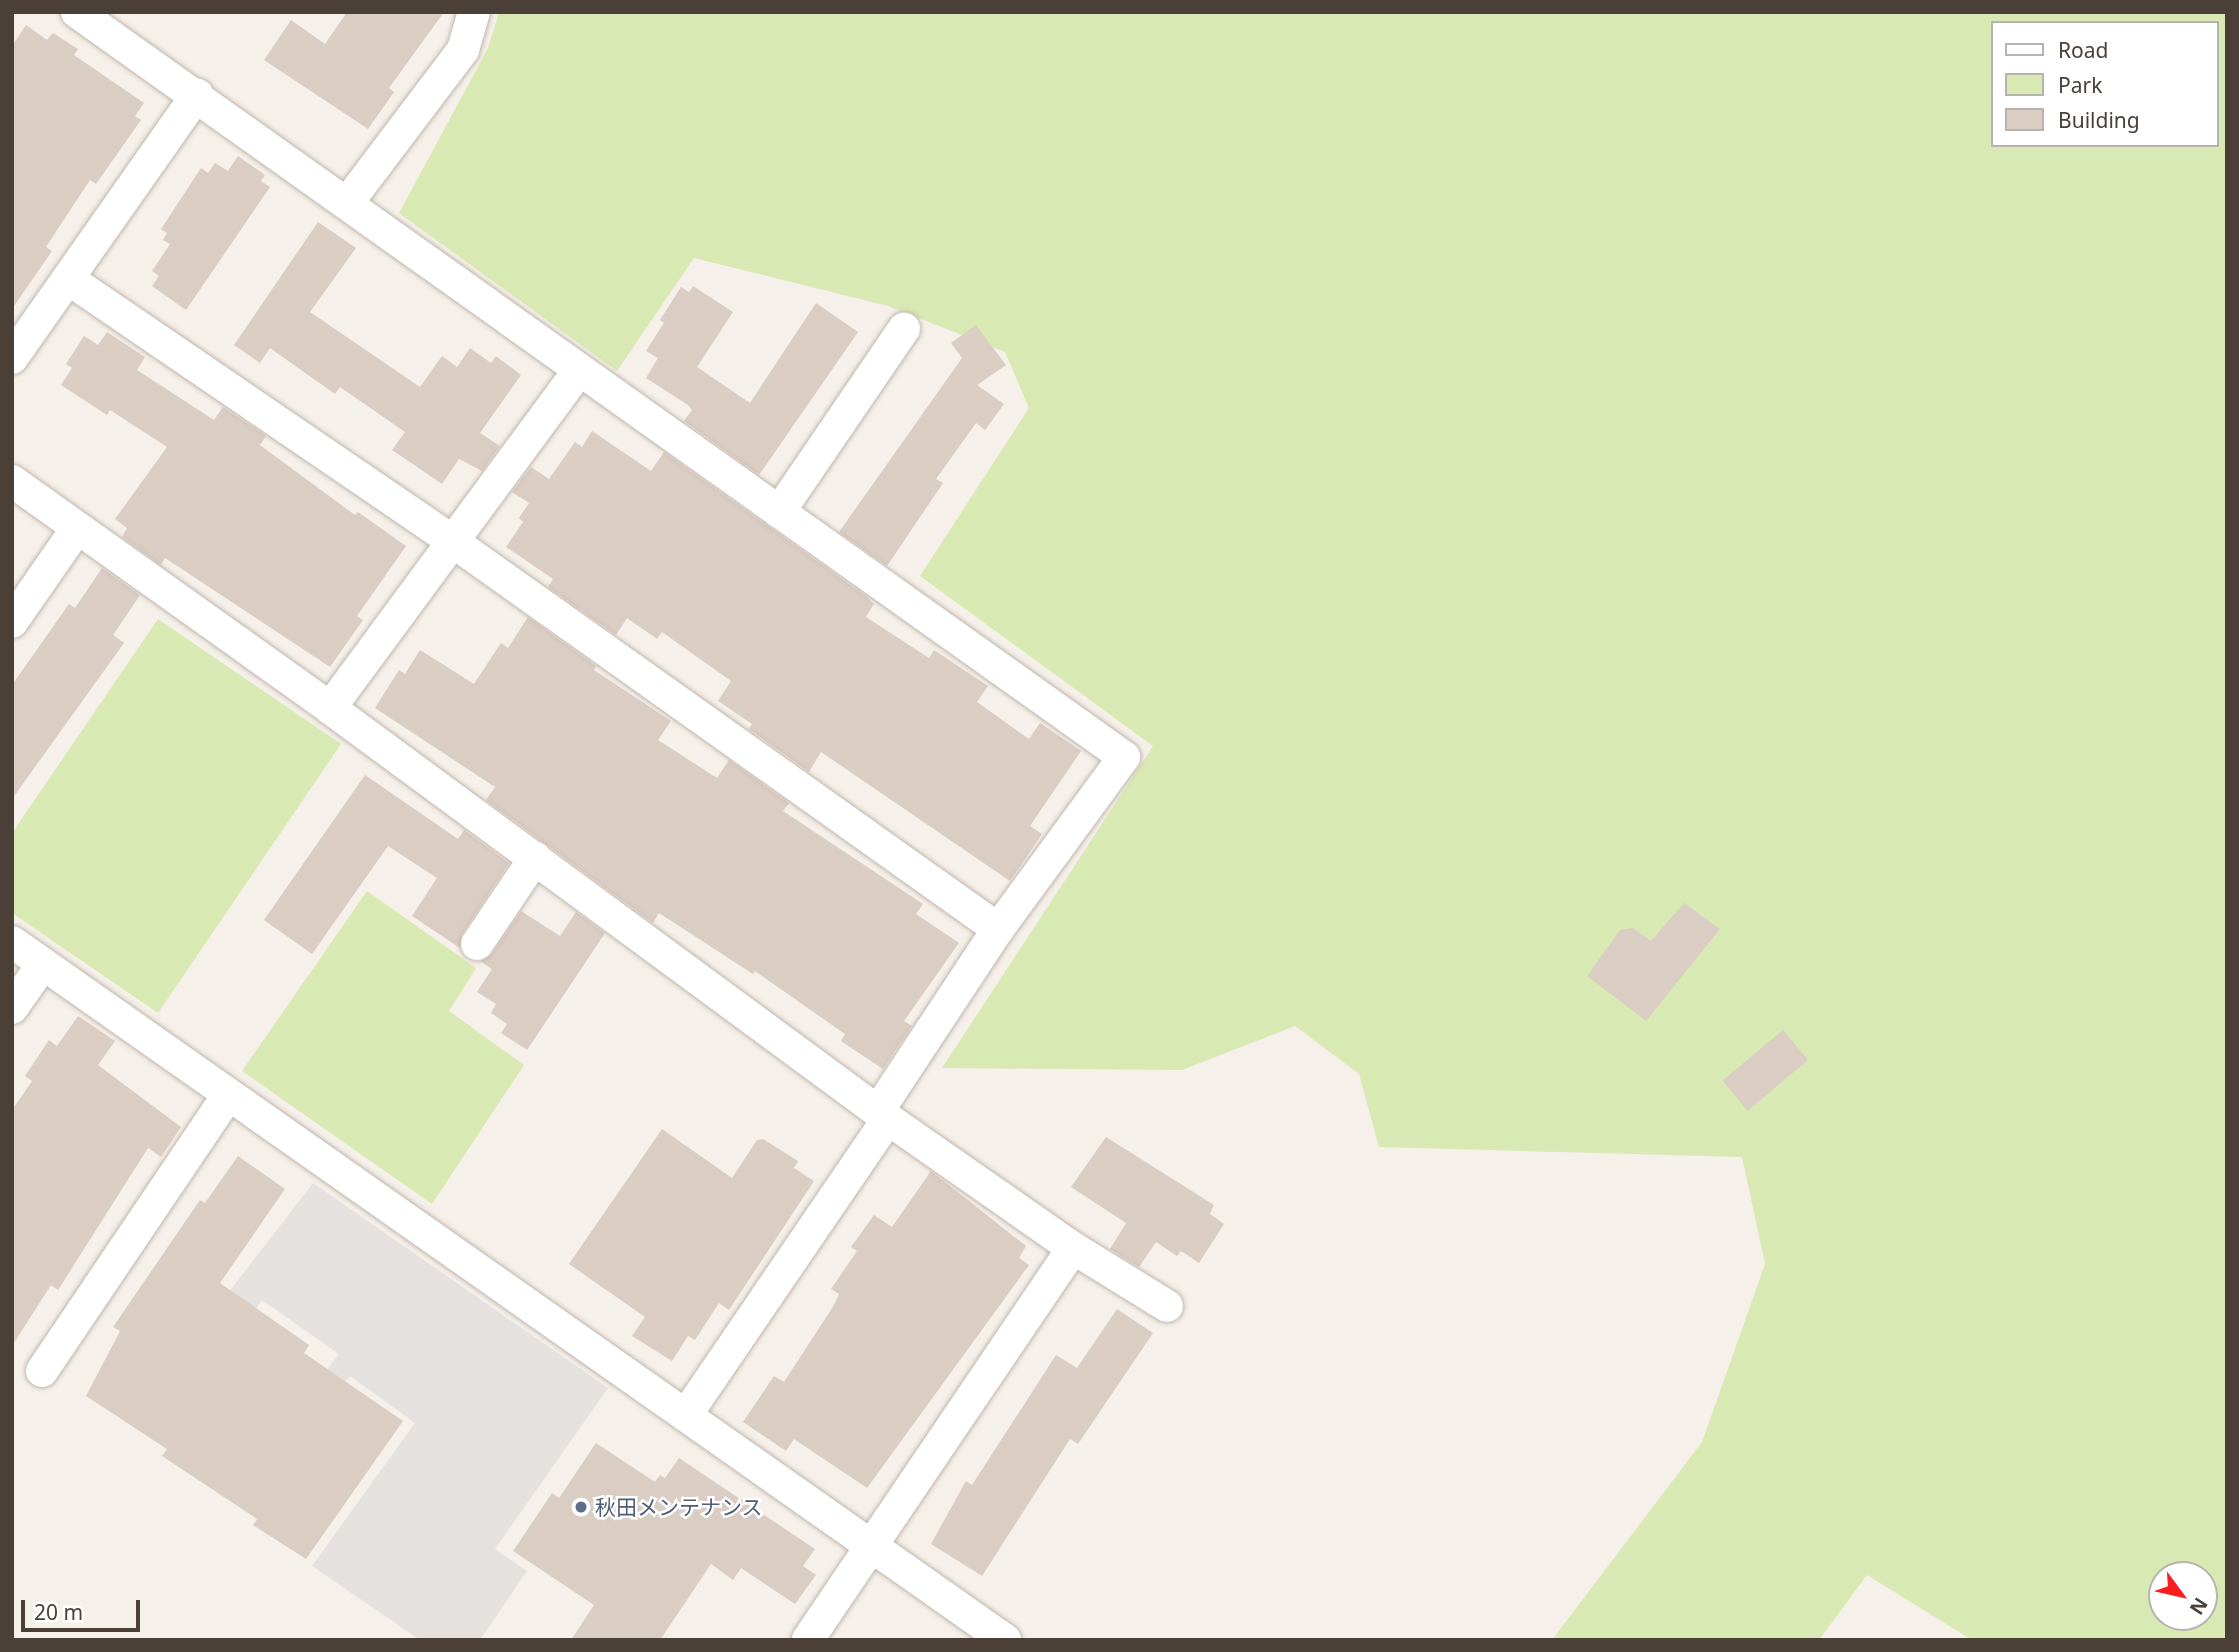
<!DOCTYPE html>
<meta charset="utf-8">
<style>
body{margin:0}
#map{position:relative;width:2239px;height:1652px;overflow:hidden;background:#f5f0ea;font-family:"Noto Sans","Noto Sans JP",sans-serif}
div>[style]{position:absolute}
[style*='--x']{left:calc(var(--x)*1px);top:calc(var(--y)*1px);width:calc(var(--w)*1px);rotate:calc(var(--a)*1deg)}
.green>*{inset:0;background:#d9e9b3}
.parking>*{inset:0;background:#e4e1df}
.building>*{inset:0;background:#dacdc3;transform-origin:0 0}
.roads{filter:drop-shadow(0 0 2px #c1b7ad) drop-shadow(0 0 2px #c1b7ad)}
.minor>*{height:32px;margin:-16px;padding:0 16px;transform-origin:16px;border-radius:16px;background:#fff}
.dots>*{width:19px;height:19px;translate:-50% -50%;box-sizing:border-box;border:4px solid #fff;border-radius:50%}
span{translate:-50% -50%;white-space:nowrap;text-align:center;line-height:1.15;-webkit-text-stroke:5px #fff;paint-order:stroke}
.service-label{font-size:21px;color:#4e5e75}
.left{translate:0 -50%;text-align:left}
.frame{position:absolute;inset:0;border:14px solid #4a4038;pointer-events:none}
.legend{position:absolute;left:1991px;top:21px;width:228px;height:126px;box-sizing:border-box;background:#fff;border:2px solid #b7b3af;margin:0;padding:9px 12px;list-style:none;font-size:21px;color:#4a4038}
.legend li{display:flex;align-items:center;gap:14px;height:35px}
.legend b{width:35px;border:2px solid #b7b3af}
.north{position:absolute;left:2148px;top:1561px;width:70px;height:70px;box-sizing:border-box;background:#fff;border:2px solid #b7b3af;border-radius:50%;rotate:123deg;font-size:19px;font-weight:700;line-height:28px;text-align:center;color:#4a4038}
.north::after{content:'';display:block;margin:auto;width:24px;height:32px;background:#fb1c1d;clip-path:polygon(50% 0,100% 100%,50% 72%,0 100%)}
.scale{position:absolute;left:21px;top:1600px;width:119px;height:32px;box-sizing:border-box;border:4px solid #4a4038;border-top:0;padding-left:9px;font-size:21px;line-height:24px;white-space:nowrap;color:#4a4038;-webkit-text-stroke:5px #fff;paint-order:stroke}
</style>
<div id="map">
<div class="green">
<i style="clip-path:polygon(evenodd,499px 12px,2227px 12px,2227px 1640px,1972px 1640px,1867px 1575px,1819px 1640px,1552px 1640px,1702px 1442px,1765px 1264px,1742px 1157px,1379px 1147px,1359px 1074px,1295px 1026px,1182px 1070px,942px 1068px,1153px 746px,920px 576px,1029px 408px,1005px 352px,888px 306px,694px 258px,617px 371px,399px 213px,488px 48px,499px 12px,1992px 23px,2216px 23px,2216px 145px,1992px 145px,1992px 23px,499px 12px,2162px 1575px,2204px 1575px,2204px 1617px,2162px 1617px,2162px 1575px)"></i>
<i style="clip-path:polygon(158px 619px,341px 744px,158px 1013px,12px 913px,12px 833px)"></i>
<i style="clip-path:polygon(367px 891px,476px 968px,449px 1011px,524px 1065px,432px 1204px,242px 1071px)"></i>
</div>
<div class="parking">
<i style="clip-path:polygon(313px 1183px,608px 1388px,495px 1549px,527px 1571px,480px 1640px,420px 1640px,312px 1566px,415px 1423px,350px 1376px,260px 1501px,241px 1487px,339px 1354px,262px 1300px,161px 1445px,128px 1423px)"></i>
</div>
<div class="building">
<i style="clip-path:polygon(347px 12px,444px 12px,389px 88px,394px 92px,368px 129px,264px 60px,291px 20px,325px 44px)"></i>
<i style="clip-path:polygon(26px 25px,47px 40px,53px 33px,78px 49px,74px 55px,144px 103px,135px 116px,141px 120px,96px 184px,90px 180px,46px 247px,52px 251px,12px 309px,12px 46px)"></i>
<i style="clip-path:polygon(238px 156px,265px 175px,261px 181px,270px 187px,186px 310px,152px 286px,159px 276px,152px 271px,170px 244px,163px 240px,167px 233px,161px 229px,201px 168px,208px 173px,215px 163px,228px 171px)"></i>
<i style="clip-path:polygon(318px 222px,356px 248px,310px 312px,420px 387px,442px 356px,457px 367px,470px 348px,491px 363px,496px 356px,521px 375px,480px 433px,500px 446px,482px 471px,459px 459px,442px 484px,392px 450px,405px 432px,340px 387px,335px 394px,270px 348px,260px 363px,234px 345px)"></i>
<i style="clip-path:polygon(693px 286px,733px 312px,697px 367px,750px 403px,816px 303px,858px 332px,759px 475px,684px 421px,692px 410px,688px 405px,646px 378px,658px 358px,646px 351px,664px 323px,660px 320px,681px 287px,689px 292px)"></i>
<i style="clip-path:polygon(976px 325px,1006px 365px,977px 385px,1004px 404px,985px 430px,976px 423px,936px 479px,943px 483px,887px 566px,839px 532px,962px 358px,951px 343px)"></i>
<i style="clip-path:polygon(107px 332px,145px 357px,137px 370px,214px 420px,223px 407px,266px 436px,260px 445px,355px 515px,358px 512px,406px 546px,357px 616px,363px 620px,330px 667px,165px 558px,161px 565px,122px 537px,127px 528px,115px 519px,167px 447px,110px 410px,107px 415px,61px 385px,72px 368px,66px 364px,84px 336px,98px 345px)"></i>
<i style="clip-path:polygon(592px 431px,651px 471px,664px 452px,866px 596px,874px 604px,866px 617px,929px 658px,934px 650px,988px 686px,977px 702px,1029px 739px,1040px 723px,1081px 751px,1030px 826px,1042px 834px,1010px 881px,821px 752px,809px 772px,749px 729px,752px 724px,718px 701px,731px 681px,662px 632px,657px 639px,627px 618px,616px 635px,548px 587px,553px 579px,506px 547px,523px 522px,519px 518px,529px 503px,512px 492px,531px 467px,549px 479px,575px 442px,582px 447px)"></i>
<i style="clip-path:polygon(102px 568px,140px 595px,113px 635px,124px 643px,12px 799px,12px 685px,69px 604px,75px 608px)"></i>
<i style="clip-path:polygon(528px 617px,596px 666px,594px 670px,671px 721px,658px 740px,717px 778px,729px 760px,789px 803px,783px 811px,923px 904px,916px 914px,959px 943px,904px 1021px,912px 1026px,883px 1069px,841px 1041px,845px 1034px,755px 971px,753px 974px,659px 913px,653px 923px,486px 800px,495px 787px,375px 708px,399px 670px,405px 674px,420px 650px,474px 684px,501px 643px,508px 648px)"></i>
<i style="clip-path:polygon(365px 775px,458px 839px,464px 830px,509px 863px,462px 934px,460px 948px,412px 916px,437px 878px,388px 846px,312px 954px,264px 920px)"></i>
<i style="clip-path:polygon(1684px 903px,1720px 929px,1646px 1021px,1587px 976px,1620px 930px,1633px 928px,1651px 941px)"></i>
<i style="clip-path:polygon(521px 911px,560px 936px,576px 912px,605px 933px,527px 1050px,501px 1033px,507px 1024px,491px 1013px,496px 1004px,477px 992px,492px 969px,480px 961px,492px 954px)"></i>
<i style="clip-path:polygon(78px 1016px,115px 1041px,98px 1065px,181px 1127px,161px 1157px,148px 1148px,58px 1290px,51px 1285px,12px 1346px,12px 1110px,32px 1081px,25px 1076px,49px 1040px,57px 1046px)"></i>
<i style="left:1783px;top:1030px;width:39px;height:79px;rotate:50deg"></i>
<i style="clip-path:polygon(662px 1129px,732px 1178px,757px 1140px,763px 1139px,798px 1161px,794px 1168px,814px 1181px,729px 1310px,719px 1303px,695px 1340px,688px 1336px,672px 1361px,632px 1336px,645px 1317px,569px 1264px)"></i>
<i style="clip-path:polygon(1106px 1137px,1214px 1205px,1210px 1214px,1224px 1224px,1199px 1263px,1181px 1251px,1177px 1256px,1156px 1242px,1139px 1267px,1110px 1249px,1126px 1223px,1071px 1187px)"></i>
<i style="clip-path:polygon(238px 1156px,285px 1189px,220px 1283px,309px 1345px,304px 1353px,403px 1421px,306px 1559px,253px 1525px,257px 1519px,162px 1456px,167px 1449px,86px 1396px,120px 1331px,113px 1327px,200px 1200px,205px 1203px)"></i>
<i style="clip-path:polygon(931px 1171px,1026px 1246px,1019px 1258px,1029px 1265px,867px 1488px,794px 1439px,786px 1451px,743px 1422px,774px 1376px,784px 1382px,834px 1305px,839px 1294px,831px 1289px,857px 1251px,851px 1247px,874px 1215px,892px 1227px)"></i>
<i style="clip-path:polygon(1117px 1309px,1153px 1333px,1078px 1444px,1070px 1439px,982px 1576px,931px 1544px,966px 1481px,972px 1485px,1056px 1355px,1077px 1368px)"></i>
<i style="clip-path:polygon(596px 1443px,655px 1482px,660px 1475px,665px 1478px,679px 1458px,815px 1549px,803px 1566px,816px 1575px,795px 1604px,741px 1568px,733px 1580px,711px 1564px,660px 1640px,571px 1640px,594px 1605px,513px 1551px,552px 1493px,559px 1498px)"></i>
</div>
<div class="roads">
<div class="minor">
<i style="--x:77;--y:12;--w:1285;--a:35.43"></i>
<i style="--x:1124;--y:757;--w:213;--a:126.2"></i>
<i style="--x:998;--y:929;--w:218;--a:123.4"></i>
<i style="--x:348;--y:202;--w:191;--a:-52.9"></i>
<i style="--x:463;--y:50;--w:40;--a:-74"></i>
<i style="--x:70;--y:280;--w:463;--a:34.3"></i>
<i style="--x:452;--y:541;--w:670;--a:35.4"></i>
<i style="--x:12;--y:358;--w:322;--a:-54.9"></i>
<i style="--x:12;--y:481;--w:391;--a:35.5"></i>
<i style="--x:330;--y:708;--w:693;--a:36.37"></i>
<i style="--x:888;--y:1119;--w:226;--a:34.9"></i>
<i style="--x:1073;--y:1248;--w:473;--a:124.1"></i>
<i style="--x:779;--y:512;--w:222;--a:-55.7"></i>
<i style="--x:12;--y:622;--w:114;--a:-55.3"></i>
<i style="--x:330;--y:708;--w:420;--a:-53.6"></i>
<i style="--x:12;--y:942;--w:1214;--a:35.1"></i>
<i style="--x:477;--y:944;--w:104;--a:-56"></i>
<i style="--x:12;--y:1008;--w:54;--a:-54.8"></i>
<i style="--x:1070;--y:1246;--w:114;--a:31.7"></i>
<i style="--x:42;--y:1371;--w:333;--a:-56"></i>
<i style="--x:686;--y:1415;--w:358;--a:-55.7"></i>
</div>
</div>
<div class="dots">
<i style="left:581px;top:1507px;background:#5c6f8a"></i>
</div>
<div class="service-label">
<span class="left" style="left:595px;top:1507px">秋田メンテナンス</span>
</div>
<div class="frame"></div>
<ul class="legend">
<li><b style="height:9px;background:#fff"></b>Road</li>
<li><b style="height:19px;background:#d9e9b3"></b>Park</li>
<li><b style="height:19px;background:#dacdc3"></b>Building</li>
</ul>
<div class="north">N</div>
<div class="scale">20 m</div>
</div>
